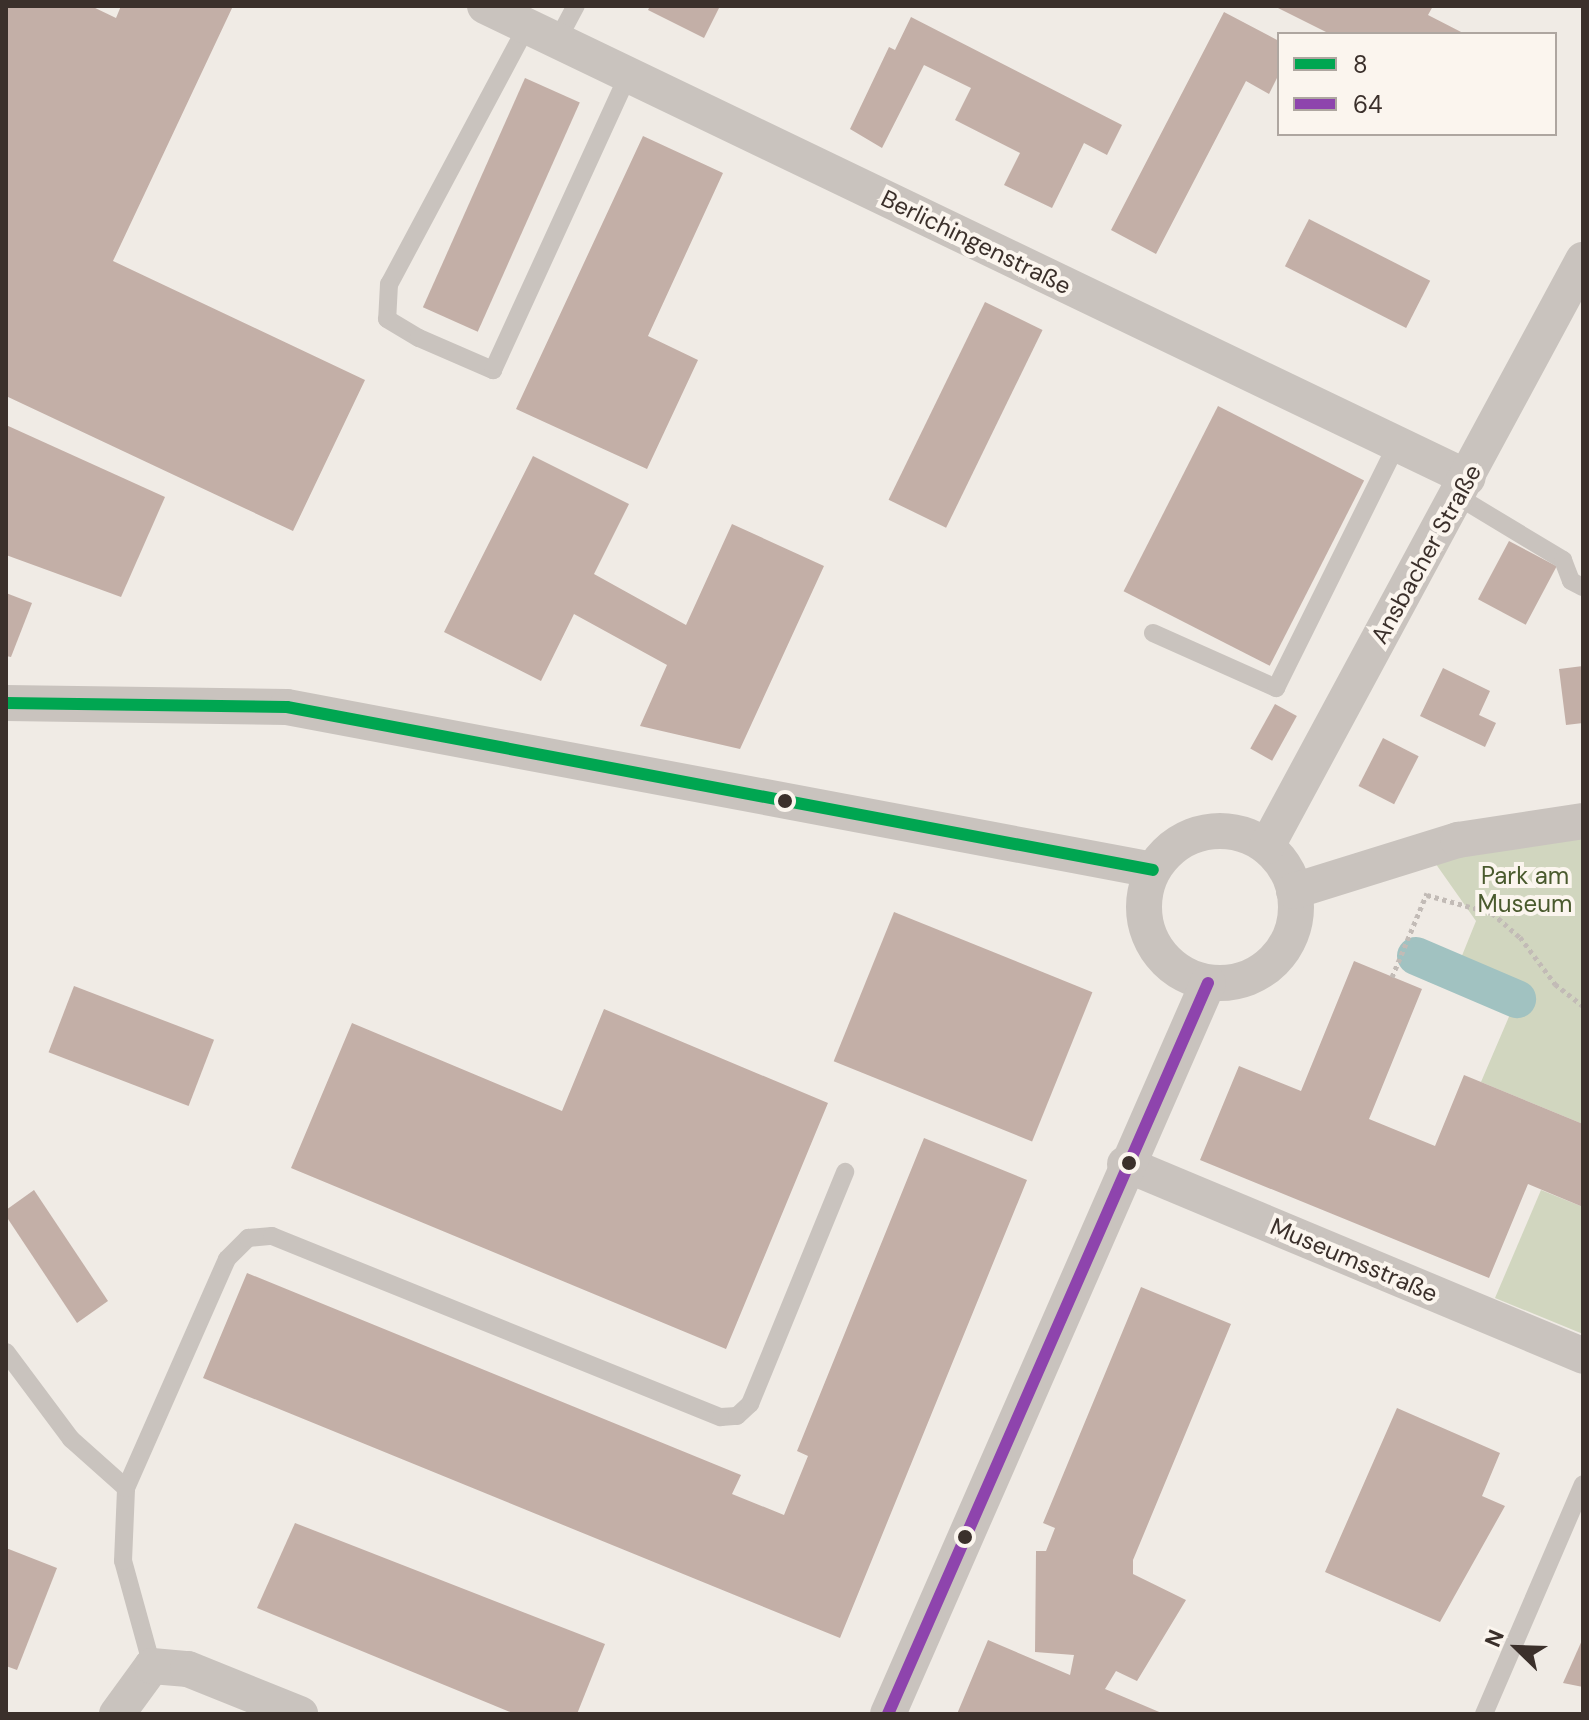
<!DOCTYPE html>
<meta charset="utf-8">
<style>
body{margin:0}
#map{position:relative;width:1589px;height:1720px;overflow:hidden;background:#f0ebe5;font-family:"DM Sans",sans-serif}
div>[style]{position:absolute}
[style*='--x']{left:calc(var(--x)*1px);top:calc(var(--y)*1px);width:calc(var(--w)*1px);rotate:calc(var(--a)*1deg)}
.green>*{inset:0;background:#d1d6bf}
.canal>*{height:38px;margin:-19px;padding:0 19px;transform-origin:19px;border-radius:19px;background:#a1c2c1}
.building>*{inset:0;background:#c3afa7;transform-origin:0 0}
.path>*{height:5px;margin-top:-2.5px;transform-origin:0;background:repeating-linear-gradient(90deg,#c2bbb6 0 4px,transparent 0 8px)}
.service>*{height:18px;margin:-9px;padding:0 9px;transform-origin:9px;border-radius:9px;background:#c9c3be}
.minor>*{height:36px;margin:-18px;padding:0 18px;transform-origin:18px;border-radius:18px;background:#c9c3be}
.minor>.ring{margin:-18px;padding:0;box-sizing:content-box;background:none;border:36px solid #c9c3be;border-radius:50%}
.bus-1>*{height:12px;margin:-6px;padding:0 6px;transform-origin:6px;border-radius:6px;background:#00a651}
.bus-2>*{height:12px;margin:-6px;padding:0 6px;transform-origin:6px;border-radius:6px;background:#8e44ad}
.dots>*{width:22px;height:22px;translate:-50% -50%;box-sizing:border-box;border:4px solid #fbf5ee;border-radius:50%}
span{translate:-50% -50%;white-space:nowrap;text-align:center;line-height:1.15;-webkit-text-stroke:8px #fbf5ee;paint-order:stroke}
.street-label{font-size:24px;color:#3b302b}
.park-label{font-size:24px;color:#4a5a2e}
.frame{position:absolute;inset:0;border:8px solid #3b302b;pointer-events:none}
.legend{position:absolute;left:1277px;top:32px;width:280px;height:104px;box-sizing:border-box;background:#fbf5ee;border:2px solid #aea6a0;margin:0;padding:10px 14px;list-style:none;font-size:24px;color:#3b302b}
.legend li{display:flex;align-items:center;gap:16px;height:40px}
.legend b{width:40px;border:2px solid #aea6a0}
.north{position:absolute;left:1477px;top:1608px;width:80px;height:80px;-webkit-text-stroke:6px #fbf5ee;paint-order:stroke;rotate:293deg;font-size:22px;font-weight:700;line-height:32px;text-align:center;color:#3b302b}
.north::after{content:'';display:block;margin:auto;width:28px;height:36px;background:#3b302b;clip-path:polygon(50% 0,100% 100%,50% 72%,0 100%)}
</style>
<div id="map">
<div class="green">
<i style="clip-path:polygon(1583px 817px,1583px 1124px,1481px 1082px,1520px 991px,1459px 963px,1476px 921px,1426px 850px)"></i>
<i style="clip-path:polygon(1541px 1190px,1583px 1207px,1583px 1334px,1495px 1298px)"></i>
</div>
<div class="canal">
<i style="--x:1416;--y:956;--w:110;--a:23.1"></i>
</div>
<div class="building">
<i style="clip-path:polygon(6px 6px,91px 6px,116px 18px,121px 6px,233px 6px,113px 261px,365px 380px,293px 531px,6px 396px)"></i>
<i style="clip-path:polygon(650px 6px,720px 6px,704px 38px,648px 10px)"></i>
<i style="clip-path:polygon(1274px 6px,1433px 6px,1428px 15px,1465px 34px,1330px 34px)"></i>
<i style="clip-path:polygon(1224px 12px,1279px 41px,1279px 74px,1269px 94px,1246px 81px,1156px 254px,1111px 230px)"></i>
<i style="clip-path:polygon(911px 17px,1122px 125px,1107px 155px,1084px 143px,1052px 208px,1004px 185px,1020px 153px,955px 120px,971px 88px,924px 65px,882px 148px,850px 129px,889px 47px,895px 50px)"></i>
<i style="left:525px;top:78px;width:60px;height:251px;rotate:24deg"></i>
<i style="clip-path:polygon(643px 136px,723px 173px,648px 336px,698px 360px,647px 469px,516px 409px)"></i>
<i style="left:1309px;top:219px;width:136px;height:53px;rotate:27deg"></i>
<i style="left:985px;top:302px;width:64px;height:220px;rotate:26deg"></i>
<i style="left:1218px;top:406px;width:164px;height:208px;rotate:27deg"></i>
<i style="clip-path:polygon(6px 425px,165px 497px,121px 597px,6px 555px)"></i>
<i style="clip-path:polygon(533px 456px,629px 504px,594px 574px,686px 625px,732px 524px,824px 566px,740px 749px,640px 726px,667px 665px,574px 614px,541px 681px,444px 632px)"></i>
<i style="left:1509px;top:541px;width:54px;height:66px;rotate:28deg"></i>
<i style="clip-path:polygon(6px 593px,32px 603px,11px 657px,6px 656px)"></i>
<i style="clip-path:polygon(1583px 666px,1583px 723px,1566px 725px,1559px 669px)"></i>
<i style="clip-path:polygon(1443px 668px,1490px 691px,1479px 715px,1496px 723px,1485px 747px,1420px 716px)"></i>
<i style="left:1275px;top:704px;width:25px;height:51px;rotate:29deg"></i>
<i style="left:1383px;top:738px;width:40px;height:54px;rotate:27deg"></i>
<i style="left:894px;top:912px;width:214px;height:161px;rotate:22deg"></i>
<i style="clip-path:polygon(1354px 961px,1422px 989px,1369px 1119px,1435px 1146px,1464px 1075px,1583px 1124px,1583px 1207px,1528px 1184px,1489px 1278px,1200px 1160px,1239px 1066px,1301px 1091px)"></i>
<i style="left:74px;top:986px;width:150px;height:71px;rotate:21deg"></i>
<i style="clip-path:polygon(604px 1009px,828px 1103px,726px 1349px,291px 1168px,352px 1023px,562px 1111px)"></i>
<i style="clip-path:polygon(924px 1138px,1027px 1180px,840px 1638px,203px 1378px,247px 1273px,741px 1475px,732px 1494px,784px 1515px,808px 1456px,797px 1451px)"></i>
<i style="clip-path:polygon(34px 1190px,108px 1301px,77px 1323px,6px 1216px,6px 1210px)"></i>
<i style="clip-path:polygon(1141px 1287px,1231px 1324px,1133px 1560px,1133px 1574px,1186px 1600px,1137px 1681px,1116px 1671px,1105px 1689px,1164px 1714px,957px 1714px,988px 1640px,1070px 1675px,1074px 1655px,1035px 1652px,1036px 1551px,1046px 1551px,1055px 1528px,1043px 1523px)"></i>
<i style="clip-path:polygon(1397px 1408px,1500px 1453px,1482px 1496px,1505px 1506px,1440px 1622px,1325px 1572px)"></i>
<i style="clip-path:polygon(295px 1523px,605px 1644px,577px 1714px,515px 1714px,257px 1608px)"></i>
<i style="clip-path:polygon(6px 1548px,57px 1568px,17px 1670px,6px 1666px)"></i>
<i style="clip-path:polygon(1583px 1638px,1583px 1687px,1563px 1683px)"></i>
</div>
<div class="path">
<i style="--x:1427;--y:895;--w:67;--a:15.5"></i>
<i style="--x:1492;--y:913;--w:37;--a:41"></i>
<i style="--x:1520;--y:937;--w:59;--a:53.3"></i>
<i style="--x:1555;--y:984;--w:36;--a:38"></i>
<i style="--x:1392;--y:977;--w:91;--a:-67.4"></i>
</div>
<div class="service">
<i style="--x:527;--y:26;--w:293;--a:118.1"></i>
<i style="--x:389;--y:284;--w:35;--a:93"></i>
<i style="--x:387;--y:319;--w:37;--a:31"></i>
<i style="--x:419;--y:338;--w:81;--a:23.4"></i>
<i style="--x:493;--y:370;--w:324;--a:-65.4"></i>
<i style="--x:557;--y:41;--w:40;--a:-62"></i>
<i style="--x:1457;--y:496;--w:124;--a:31.1"></i>
<i style="--x:1563;--y:560;--w:22;--a:69"></i>
<i style="--x:1571;--y:581;--w:13;--a:27"></i>
<i style="--x:1153;--y:633;--w:135;--a:24.1"></i>
<i style="--x:1276;--y:688;--w:272;--a:-63.6"></i>
<i style="--x:6;--y:1352;--w:109;--a:53.2"></i>
<i style="--x:71;--y:1439;--w:74;--a:41.7"></i>
<i style="--x:152;--y:1666;--w:109;--a:-105.4"></i>
<i style="--x:123;--y:1561;--w:73;--a:-87.6"></i>
<i style="--x:126;--y:1488;--w:250;--a:-66.2"></i>
<i style="--x:227;--y:1259;--w:30;--a:-45"></i>
<i style="--x:248;--y:1238;--w:24;--a:-5"></i>
<i style="--x:272;--y:1236;--w:484;--a:22"></i>
<i style="--x:721;--y:1417;--w:16;--a:-4"></i>
<i style="--x:737;--y:1416;--w:18;--a:-43"></i>
<i style="--x:750;--y:1404;--w:251;--a:-67.7"></i>
<i style="--x:1484;--y:1714;--w:250;--a:-66.7"></i>
</div>
<div class="minor">
<i style="--x:485;--y:6;--w:1090;--a:25.65"></i>
<i style="--x:6;--y:703;--w:281;--a:0.8"></i>
<i style="--x:287;--y:707;--w:881;--a:10.66"></i>
<i class="ring" style="left:1144px;top:831px;width:116px;height:116px"></i>
<i style="--x:1267;--y:846;--w:666;--a:-61.66"></i>
<i style="--x:1294;--y:891;--w:172;--a:-17.3"></i>
<i style="--x:1458;--y:840;--w:126;--a:-8.6"></i>
<i style="--x:1125;--y:1164;--w:497;--a:22.7"></i>
<i style="--x:117;--y:1714;--w:59;--a:-53.9"></i>
<i style="--x:152;--y:1666;--w:36;--a:5"></i>
<i style="--x:188;--y:1669;--w:121;--a:21.9"></i>
<i style="--x:888;--y:1714;--w:798;--a:-66.36"></i>
</div>
<div class="bus-1">
<i style="--x:6;--y:703;--w:281;--a:0.8"></i>
<i style="--x:287;--y:707;--w:881;--a:10.66"></i>
</div>
<div class="bus-2">
<i style="--x:888;--y:1714;--w:798;--a:-66.36"></i>
</div>
<div class="dots">
<i style="left:785px;top:801px;background:#3b302b"></i>
<i style="left:1129px;top:1163px;background:#3b302b"></i>
<i style="left:965px;top:1537px;background:#3b302b"></i>
</div>
<div class="street-label">
<span style="left:976px;top:242px;rotate:26deg">Berlichingenstraße</span>
<span style="left:1426px;top:554px;rotate:-61deg">Ansbacher Straße</span>
<span style="left:1354px;top:1260px;rotate:23deg">Museumsstraße</span>
</div>
<div class="park-label">
<span style="left:1525px;top:890px">Park am<br>Museum</span>
</div>
<div class="frame"></div>
<ul class="legend">
<li><b style="height:10px;background:#00a651"></b>8</li>
<li><b style="height:10px;background:#8e44ad"></b>64</li>
</ul>
<div class="north">N</div>
</div>
